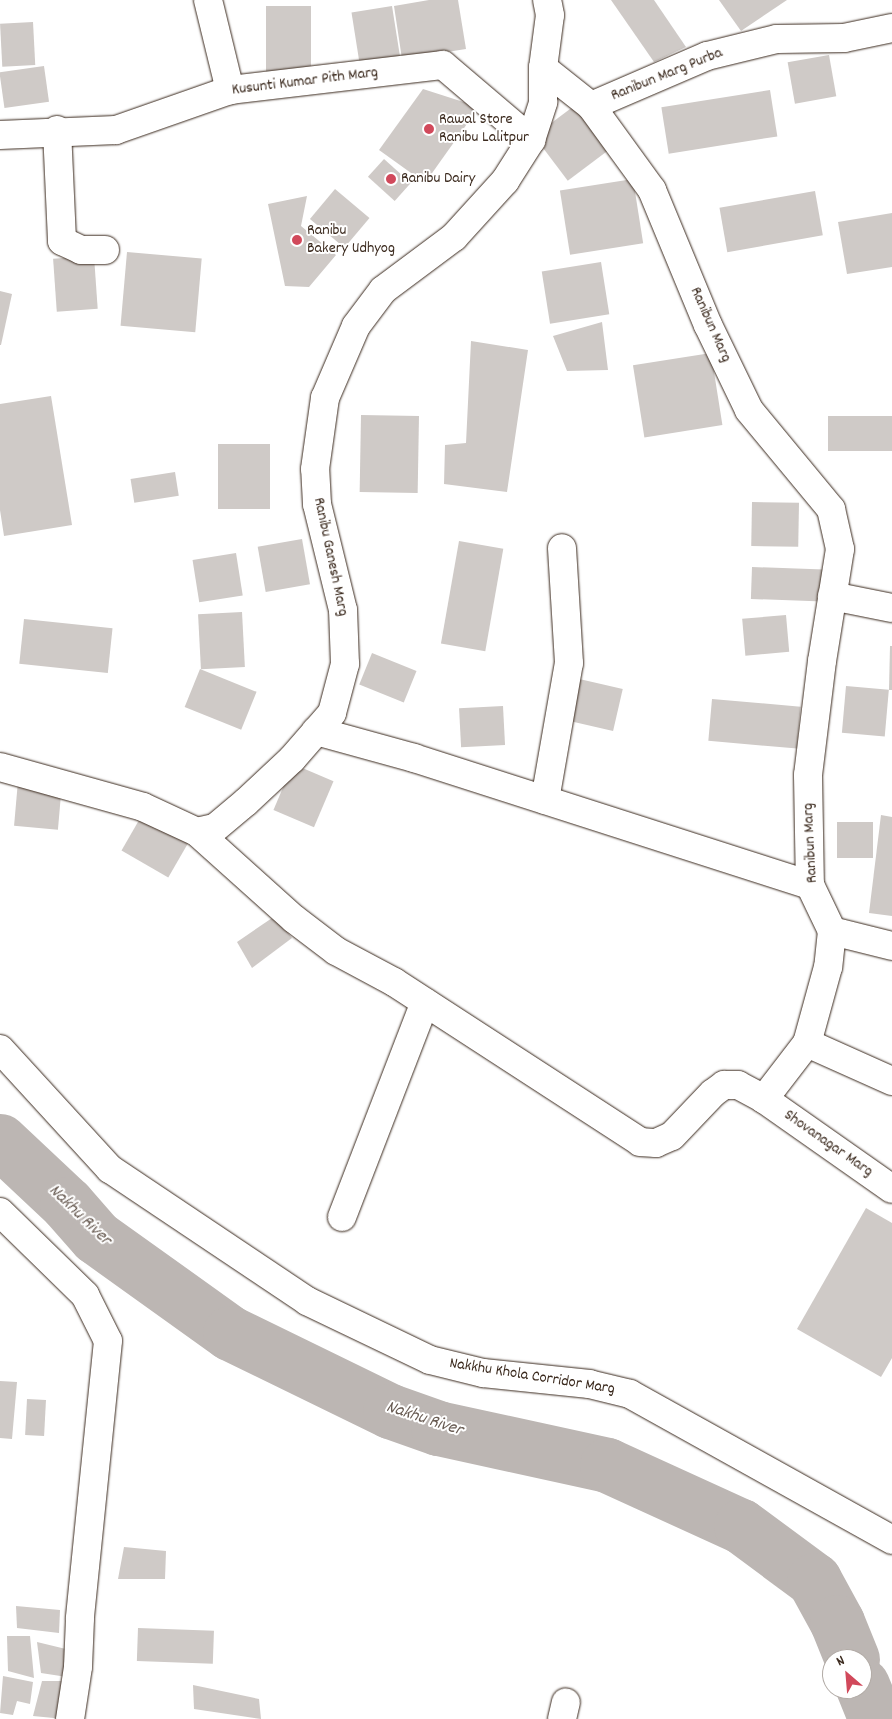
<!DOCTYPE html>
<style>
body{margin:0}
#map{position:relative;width:892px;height:1719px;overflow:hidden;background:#fff;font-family:Dekko,sans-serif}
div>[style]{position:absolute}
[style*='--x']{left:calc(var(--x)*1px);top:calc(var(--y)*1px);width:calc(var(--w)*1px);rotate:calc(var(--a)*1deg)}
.river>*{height:55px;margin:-27.5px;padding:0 27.5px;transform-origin:27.5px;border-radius:27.5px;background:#bcb6b3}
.building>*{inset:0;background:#cfcac7;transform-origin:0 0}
.roads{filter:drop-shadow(0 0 1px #3b2a1e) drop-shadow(0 0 1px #3b2a1e)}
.street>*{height:28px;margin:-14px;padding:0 14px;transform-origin:14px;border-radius:14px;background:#fff}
.secondary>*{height:28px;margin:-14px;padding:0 14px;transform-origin:14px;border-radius:14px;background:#fff}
.dots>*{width:14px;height:14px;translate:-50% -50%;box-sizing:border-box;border:2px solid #fff;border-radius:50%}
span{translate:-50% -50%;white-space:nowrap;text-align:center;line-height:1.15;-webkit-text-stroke:4px #fff;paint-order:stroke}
.street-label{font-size:16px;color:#3b2a1e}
.poi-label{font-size:16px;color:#3b2a1e}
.left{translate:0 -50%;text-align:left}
.water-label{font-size:18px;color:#685b52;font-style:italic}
.north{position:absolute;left:822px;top:1649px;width:50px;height:50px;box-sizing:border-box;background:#fff;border:1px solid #b1aaa5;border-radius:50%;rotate:333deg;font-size:14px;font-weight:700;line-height:20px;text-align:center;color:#3b2a1e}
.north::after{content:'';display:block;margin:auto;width:18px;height:22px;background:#d1495b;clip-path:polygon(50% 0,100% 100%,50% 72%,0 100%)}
</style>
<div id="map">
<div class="river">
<i style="--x:0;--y:1141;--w:92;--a:43.2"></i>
<i style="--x:67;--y:1204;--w:44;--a:48.7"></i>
<i style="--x:96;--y:1237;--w:165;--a:35.6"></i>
<i style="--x:230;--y:1333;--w:178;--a:26"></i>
<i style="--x:390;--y:1411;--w:51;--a:19.5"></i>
<i style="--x:438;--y:1428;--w:173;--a:12.3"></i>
<i style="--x:607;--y:1465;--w:147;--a:24.5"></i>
<i style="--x:741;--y:1526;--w:91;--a:36.5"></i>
<i style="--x:814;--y:1580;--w:48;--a:61.3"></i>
<i style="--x:837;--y:1622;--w:40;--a:68"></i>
<i style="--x:862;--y:1685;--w:37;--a:68"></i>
</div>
<div class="building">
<i style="clip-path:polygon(429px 0,458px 0,466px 49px,402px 59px,394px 6px)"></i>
<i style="clip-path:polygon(611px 0,654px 0,686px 47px,654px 62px)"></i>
<i style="clip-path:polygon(719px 0,787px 0,741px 31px)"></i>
<i style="left:266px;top:6px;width:45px;height:70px"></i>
<i style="left:392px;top:6px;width:56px;height:41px;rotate:81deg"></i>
<i style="left:33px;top:22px;width:43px;height:33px;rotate:87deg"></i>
<i style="left:829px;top:55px;width:42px;height:42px;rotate:80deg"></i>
<i style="left:44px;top:66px;width:36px;height:45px;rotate:82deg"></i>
<i style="clip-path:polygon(423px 89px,479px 107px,425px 183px,379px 150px)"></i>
<i style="left:770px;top:90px;width:47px;height:110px;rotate:81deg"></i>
<i style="left:574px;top:106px;width:56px;height:50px;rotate:53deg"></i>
<i style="left:384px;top:159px;width:36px;height:24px;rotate:42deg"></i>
<i style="left:633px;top:179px;width:65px;height:74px;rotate:81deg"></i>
<i style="left:335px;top:189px;width:45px;height:39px;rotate:40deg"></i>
<i style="left:815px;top:191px;width:45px;height:97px;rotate:80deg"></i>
<i style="clip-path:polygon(307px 196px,301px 226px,336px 255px,309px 287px,285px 286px,268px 204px)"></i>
<i style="clip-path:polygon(892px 213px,892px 267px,847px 274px,838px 222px)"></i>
<i style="left:127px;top:252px;width:75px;height:74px;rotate:5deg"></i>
<i style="left:94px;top:256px;width:53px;height:41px;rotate:86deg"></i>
<i style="left:601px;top:262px;width:53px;height:60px;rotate:81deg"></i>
<i style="clip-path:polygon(0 291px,12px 294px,1px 345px,0 345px)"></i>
<i style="clip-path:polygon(602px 322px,608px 370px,567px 371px,553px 336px)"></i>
<i style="clip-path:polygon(471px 341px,528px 350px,507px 492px,444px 484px,445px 445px,466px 443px)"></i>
<i style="left:711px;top:353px;width:73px;height:79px;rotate:81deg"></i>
<i style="clip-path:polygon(51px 396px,72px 525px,4px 536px,0 510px,0 404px)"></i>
<i style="left:361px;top:415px;width:58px;height:77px;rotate:1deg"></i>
<i style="left:892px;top:416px;width:35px;height:64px;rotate:90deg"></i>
<i style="left:218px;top:444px;width:52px;height:65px"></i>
<i style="left:175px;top:472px;width:24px;height:45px;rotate:81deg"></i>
<i style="left:752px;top:502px;width:47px;height:44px;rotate:1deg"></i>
<i style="left:302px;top:539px;width:46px;height:45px;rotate:80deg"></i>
<i style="left:459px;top:541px;width:45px;height:104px;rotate:10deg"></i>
<i style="left:236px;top:553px;width:43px;height:44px;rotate:81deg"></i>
<i style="left:752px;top:567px;width:72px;height:32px;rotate:2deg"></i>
<i style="left:242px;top:612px;width:55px;height:44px;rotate:87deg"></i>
<i style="left:786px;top:615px;width:37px;height:44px;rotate:85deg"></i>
<i style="left:24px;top:619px;width:89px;height:45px;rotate:6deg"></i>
<i style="clip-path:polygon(890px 646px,892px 646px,892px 690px,889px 690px)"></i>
<i style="left:372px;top:653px;width:48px;height:34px;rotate:22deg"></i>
<i style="left:200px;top:669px;width:61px;height:41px;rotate:22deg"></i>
<i style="left:575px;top:678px;width:49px;height:43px;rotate:13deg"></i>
<i style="left:846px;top:686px;width:43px;height:47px;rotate:5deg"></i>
<i style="left:712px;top:699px;width:89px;height:42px;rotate:5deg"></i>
<i style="left:503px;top:706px;width:39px;height:44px;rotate:87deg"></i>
<i style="left:293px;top:764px;width:44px;height:50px;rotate:23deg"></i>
<i style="left:18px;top:781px;width:44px;height:45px;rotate:5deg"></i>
<i style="left:146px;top:808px;width:54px;height:49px;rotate:30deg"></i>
<i style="clip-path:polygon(881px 815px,892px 817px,892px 916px,869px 913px)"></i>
<i style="left:873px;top:822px;width:36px;height:36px;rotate:90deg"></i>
<i style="clip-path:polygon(275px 916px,292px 938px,252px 968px,237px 942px)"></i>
<i style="clip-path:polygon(866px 1208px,892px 1223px,892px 1358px,881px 1377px,797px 1329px)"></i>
<i style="clip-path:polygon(0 1381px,17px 1382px,12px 1439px,0 1438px)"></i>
<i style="left:27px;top:1399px;width:19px;height:36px;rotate:3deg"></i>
<i style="clip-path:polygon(124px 1547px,166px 1551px,165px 1579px,118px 1579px)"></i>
<i style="clip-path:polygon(16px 1606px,60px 1610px,59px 1633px,17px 1628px)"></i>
<i style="left:138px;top:1628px;width:76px;height:33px;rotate:2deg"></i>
<i style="clip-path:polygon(7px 1636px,30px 1636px,34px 1678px,8px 1671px)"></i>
<i style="clip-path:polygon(37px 1642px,70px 1650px,67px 1677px,41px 1673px)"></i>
<i style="clip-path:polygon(3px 1676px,33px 1682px,30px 1704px,17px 1701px,13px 1715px,0 1713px)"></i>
<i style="clip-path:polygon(42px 1681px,70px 1681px,64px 1719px,33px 1716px)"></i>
<i style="clip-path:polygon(193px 1685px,259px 1699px,261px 1719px,194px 1709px)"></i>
</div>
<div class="roads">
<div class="street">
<i style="--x:208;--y:0;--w:93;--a:76.3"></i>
<i style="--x:543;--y:68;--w:61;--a:38.4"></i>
<i style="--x:591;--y:106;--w:104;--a:54"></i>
<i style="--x:652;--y:190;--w:146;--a:67.5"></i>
<i style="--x:708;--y:325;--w:94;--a:64.2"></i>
<i style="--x:749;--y:410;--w:129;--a:50.4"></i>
<i style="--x:831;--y:509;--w:41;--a:77.3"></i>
<i style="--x:840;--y:549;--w:113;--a:99.1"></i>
<i style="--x:822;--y:661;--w:115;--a:97"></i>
<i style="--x:808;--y:775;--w:110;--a:89"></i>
<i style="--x:810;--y:885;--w:51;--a:64.4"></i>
<i style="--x:832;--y:931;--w:36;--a:96"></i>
<i style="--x:828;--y:967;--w:79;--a:105.4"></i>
<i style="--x:807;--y:1043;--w:71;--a:127.5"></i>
<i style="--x:591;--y:106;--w:126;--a:-23.3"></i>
<i style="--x:707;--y:56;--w:72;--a:-13.7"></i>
<i style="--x:777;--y:39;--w:67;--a:-0.9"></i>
<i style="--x:844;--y:38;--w:49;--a:-11.8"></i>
<i style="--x:57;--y:130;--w:111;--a:87.4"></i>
<i style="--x:62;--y:241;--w:21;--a:25"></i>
<i style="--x:81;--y:250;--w:24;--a:0"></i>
<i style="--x:0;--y:135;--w:116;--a:-2.5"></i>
<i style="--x:116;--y:130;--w:121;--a:-19.3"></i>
<i style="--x:230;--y:90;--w:214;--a:-6.7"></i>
<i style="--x:443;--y:65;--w:116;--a:40.4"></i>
<i style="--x:832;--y:596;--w:61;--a:11.3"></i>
<i style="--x:316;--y:731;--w:102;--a:15.4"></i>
<i style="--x:414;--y:758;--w:416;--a:17.8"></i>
<i style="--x:545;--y:800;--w:139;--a:-80.1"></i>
<i style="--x:569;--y:663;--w:115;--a:-93.5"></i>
<i style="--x:197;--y:832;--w:130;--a:41.9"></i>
<i style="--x:294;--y:919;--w:53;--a:37.3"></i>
<i style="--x:336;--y:951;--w:66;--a:28.1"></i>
<i style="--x:394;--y:982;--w:293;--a:33"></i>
<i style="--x:640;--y:1142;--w:16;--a:4"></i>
<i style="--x:656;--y:1143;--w:17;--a:-24"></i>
<i style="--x:672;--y:1136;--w:59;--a:-46.4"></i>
<i style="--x:713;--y:1093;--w:14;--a:-36"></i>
<i style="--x:724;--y:1085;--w:14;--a:0"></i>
<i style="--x:738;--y:1085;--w:30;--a:28"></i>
<i style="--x:764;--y:1099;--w:156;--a:35.1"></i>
<i style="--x:832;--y:931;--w:62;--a:14"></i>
<i style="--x:807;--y:1043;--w:93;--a:24.1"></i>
<i style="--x:0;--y:1212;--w:119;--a:44.3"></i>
<i style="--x:85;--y:1295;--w:51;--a:63.4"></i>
<i style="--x:108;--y:1341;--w:279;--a:95.8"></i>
<i style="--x:80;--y:1619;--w:48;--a:92.4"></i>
<i style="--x:78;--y:1667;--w:53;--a:98.7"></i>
<i style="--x:342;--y:1217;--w:230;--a:-68.9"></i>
<i style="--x:562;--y:1719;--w:17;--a:-77"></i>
</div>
<div class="secondary">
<i style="--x:0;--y:767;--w:148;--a:15.6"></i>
<i style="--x:143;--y:807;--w:60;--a:24.8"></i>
<i style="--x:197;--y:832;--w:18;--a:-13"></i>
<i style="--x:215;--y:828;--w:40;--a:-40"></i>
<i style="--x:246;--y:802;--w:63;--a:-43.1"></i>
<i style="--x:292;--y:759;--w:61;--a:-49"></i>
<i style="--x:332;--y:713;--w:51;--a:-75.1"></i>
<i style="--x:345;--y:664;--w:54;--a:-92.1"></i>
<i style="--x:343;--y:610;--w:109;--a:-103.8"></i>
<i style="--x:317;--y:504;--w:35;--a:-93"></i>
<i style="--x:315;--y:469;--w:72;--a:-82"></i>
<i style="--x:325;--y:398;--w:78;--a:-66.7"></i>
<i style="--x:356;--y:326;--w:45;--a:-53.1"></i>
<i style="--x:383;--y:290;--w:89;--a:-36.7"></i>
<i style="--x:454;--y:237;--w:76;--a:-47.7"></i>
<i style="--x:505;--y:181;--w:49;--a:-57.6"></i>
<i style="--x:531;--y:140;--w:40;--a:-72"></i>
<i style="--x:543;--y:102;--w:34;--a:-90"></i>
<i style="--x:543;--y:68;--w:53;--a:-82.5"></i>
<i style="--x:550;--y:15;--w:15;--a:-101"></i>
<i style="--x:0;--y:1049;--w:163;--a:47.5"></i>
<i style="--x:110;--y:1169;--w:237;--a:33.8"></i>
<i style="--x:307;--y:1301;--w:136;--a:25.6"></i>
<i style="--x:430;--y:1360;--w:55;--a:13.8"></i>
<i style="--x:483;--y:1373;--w:107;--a:5.9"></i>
<i style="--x:589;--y:1384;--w:42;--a:13.7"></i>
<i style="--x:630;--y:1394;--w:300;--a:29.1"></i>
</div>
</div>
<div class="dots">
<i style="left:429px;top:129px;background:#d1495b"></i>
<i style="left:391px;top:179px;background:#d1495b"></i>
<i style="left:297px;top:240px;background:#d1495b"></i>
</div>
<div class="street-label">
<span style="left:667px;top:75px;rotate:-22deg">Ranibun Marg Purba</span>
<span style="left:305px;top:82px;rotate:-7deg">Kusunti Kumar Pith Marg</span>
<span style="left:710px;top:325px;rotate:66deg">Ranibun Marg</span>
<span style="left:330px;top:557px;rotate:78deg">Ranibu Ganesh Marg</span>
<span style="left:811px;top:843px;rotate:-93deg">Ranibun Marg</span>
<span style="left:828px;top:1144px;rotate:35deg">Shovanagar Marg</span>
<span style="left:532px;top:1377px;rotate:9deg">Nakkhu Khola Corridor Marg</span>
</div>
<div class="poi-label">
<span class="left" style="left:439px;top:129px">Rawal Store<br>Ranibu Lalitpur</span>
<span class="left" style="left:401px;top:179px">Ranibu Dairy</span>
<span class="left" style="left:307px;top:240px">Ranibu<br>Bakery Udhyog</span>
</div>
<div class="water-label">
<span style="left:79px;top:1216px;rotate:44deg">Nakhu River</span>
<span style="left:424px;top:1420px;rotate:18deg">Nakhu River</span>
</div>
<div class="north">N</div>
</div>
